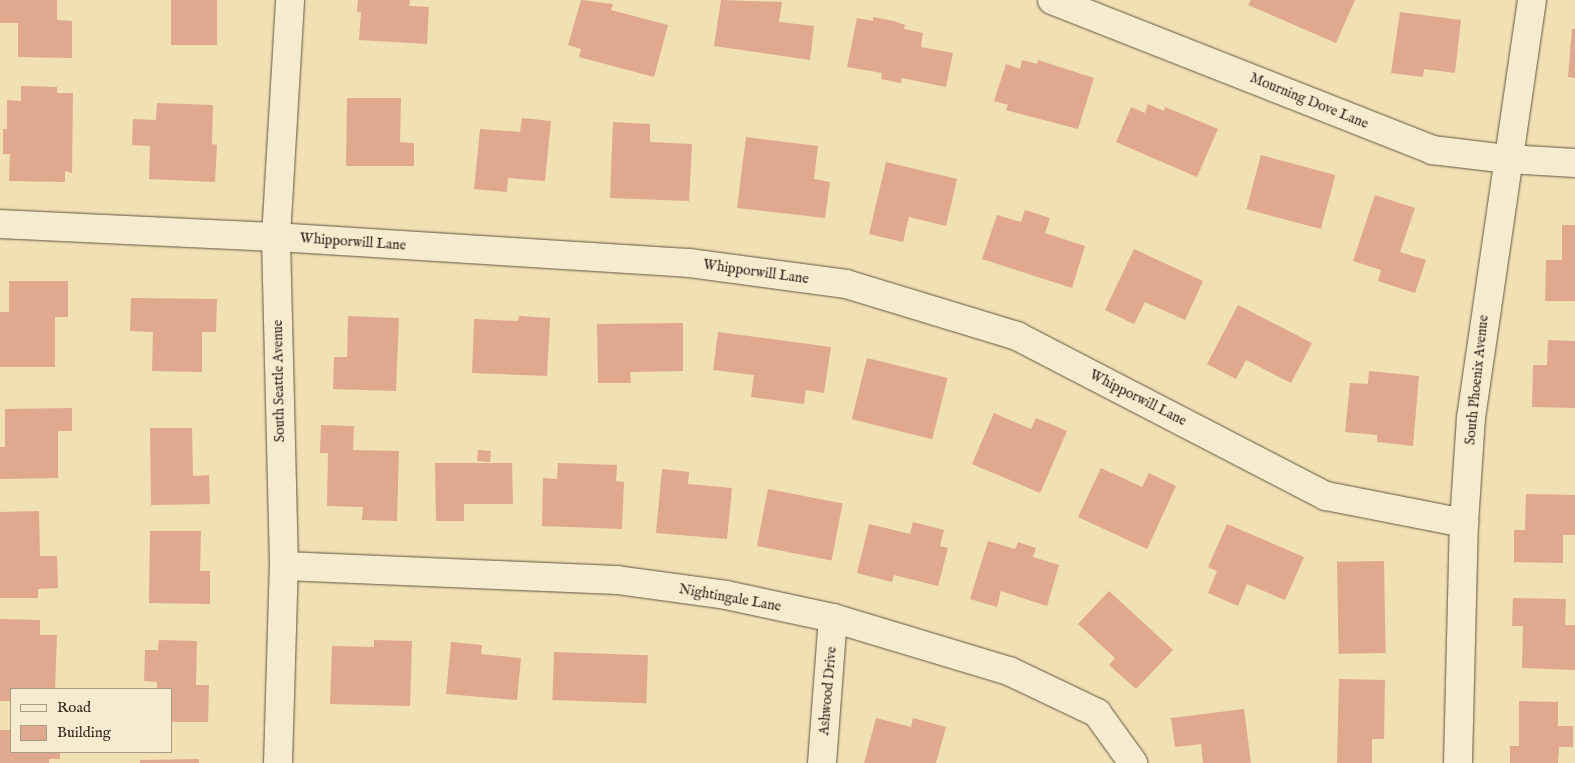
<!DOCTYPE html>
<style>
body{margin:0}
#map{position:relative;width:1575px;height:763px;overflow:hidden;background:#f1e0b3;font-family:"IM FELL English",serif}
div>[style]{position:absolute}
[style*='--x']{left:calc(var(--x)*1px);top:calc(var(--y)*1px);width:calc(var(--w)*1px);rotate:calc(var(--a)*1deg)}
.building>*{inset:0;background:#dfa88f;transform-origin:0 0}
.roads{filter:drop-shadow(0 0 1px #605442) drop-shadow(0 0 1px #605442)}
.street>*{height:28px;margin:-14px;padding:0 14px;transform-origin:14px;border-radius:14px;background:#f6ebce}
.secondary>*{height:28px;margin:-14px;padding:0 14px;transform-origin:14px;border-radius:14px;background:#f6ebce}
span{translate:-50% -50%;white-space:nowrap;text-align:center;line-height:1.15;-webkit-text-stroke:4px #f6ebce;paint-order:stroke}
.street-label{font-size:14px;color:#30261c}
.legend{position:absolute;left:10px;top:688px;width:162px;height:65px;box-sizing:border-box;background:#f6ebce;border:1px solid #a79c87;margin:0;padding:6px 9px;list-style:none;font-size:15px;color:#30261c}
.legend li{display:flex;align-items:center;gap:10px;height:25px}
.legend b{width:25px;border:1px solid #a79c87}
</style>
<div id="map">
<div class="building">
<i style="clip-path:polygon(0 0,57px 0,57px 20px,72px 21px,72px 58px,18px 57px,18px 23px,0 23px)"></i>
<i style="left:171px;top:0;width:46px;height:45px"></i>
<i style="clip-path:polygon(358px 0,410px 0,409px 6px,429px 7px,427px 44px,359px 40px,361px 12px,357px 12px)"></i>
<i style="clip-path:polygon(581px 0,613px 4px,611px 10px,668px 25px,654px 77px,579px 57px,581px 49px,568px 45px)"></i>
<i style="clip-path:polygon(721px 0,782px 2px,779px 22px,814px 26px,810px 60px,714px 46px)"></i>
<i style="clip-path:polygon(1251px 0,1355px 0,1336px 43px,1248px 5px)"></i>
<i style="clip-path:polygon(1400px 12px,1461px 20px,1455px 73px,1424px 69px,1423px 77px,1391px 73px)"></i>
<i style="clip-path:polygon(873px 17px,894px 21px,905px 25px,904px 29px,923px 33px,921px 47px,953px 53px,946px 87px,902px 78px,901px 83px,881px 79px,882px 73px,847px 67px,857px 18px,873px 21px)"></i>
<i style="clip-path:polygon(1572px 29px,1575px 29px,1575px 78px,1568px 77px)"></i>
<i style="clip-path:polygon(1022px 60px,1037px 64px,1038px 60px,1094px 78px,1078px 129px,1006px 110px,1008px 105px,994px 101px,1006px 64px,1020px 69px)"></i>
<i style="clip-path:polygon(21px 86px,57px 87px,57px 93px,73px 93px,72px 173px,65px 171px,65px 182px,9px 181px,10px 154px,3px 154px,3px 129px,7px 129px,7px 100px,21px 101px)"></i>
<i style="clip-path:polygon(347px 98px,401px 98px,400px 142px,414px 143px,414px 166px,346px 166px)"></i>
<i style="clip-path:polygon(157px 103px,213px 105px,212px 144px,217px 145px,215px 182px,149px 179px,150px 146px,132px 145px,133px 119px,156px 120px)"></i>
<i style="clip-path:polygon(1148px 104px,1164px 111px,1165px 107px,1218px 129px,1197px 177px,1116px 142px,1131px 107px,1145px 113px)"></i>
<i style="clip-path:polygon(522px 118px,551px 121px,545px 181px,508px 178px,507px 192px,474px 189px,480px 129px,520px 132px)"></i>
<i style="clip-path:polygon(613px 122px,650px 124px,650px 142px,692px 144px,689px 201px,610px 198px)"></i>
<i style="clip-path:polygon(746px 137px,818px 146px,814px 179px,830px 182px,825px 218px,737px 208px)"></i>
<i style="left:1261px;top:155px;width:77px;height:56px;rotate:15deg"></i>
<i style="clip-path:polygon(886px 162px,957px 179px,946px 226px,909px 217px,903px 242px,869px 234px)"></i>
<i style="clip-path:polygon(1375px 195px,1415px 208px,1400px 252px,1426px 260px,1415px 293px,1378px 281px,1381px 270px,1353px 261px)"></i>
<i style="clip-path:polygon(1025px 210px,1050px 218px,1045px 233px,1085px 246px,1072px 288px,982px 259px,997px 215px,1021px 222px)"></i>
<i style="clip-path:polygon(1562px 225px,1575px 225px,1575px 301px,1545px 301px,1546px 260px,1562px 260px)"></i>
<i style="clip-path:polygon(1134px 249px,1203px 281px,1185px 320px,1145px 302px,1134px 324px,1105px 310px)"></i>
<i style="clip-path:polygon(9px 281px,68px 281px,68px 317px,55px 317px,55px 367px,0 367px,0 312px,9px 312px)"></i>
<i style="clip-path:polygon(131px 298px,217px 299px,216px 332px,202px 332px,202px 372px,152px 371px,153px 332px,130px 331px)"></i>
<i style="clip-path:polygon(1238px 305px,1312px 343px,1291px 383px,1246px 360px,1236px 379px,1207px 364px)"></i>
<i style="clip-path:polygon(348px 316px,399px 318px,396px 391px,333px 389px,334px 357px,347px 357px)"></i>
<i style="clip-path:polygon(519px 316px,550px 318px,547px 376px,472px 373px,474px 319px,518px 321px)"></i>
<i style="clip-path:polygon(683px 323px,683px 371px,630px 372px,631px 383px,598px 383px,597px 324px)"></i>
<i style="clip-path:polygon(718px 332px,831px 347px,824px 393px,806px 390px,804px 404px,751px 397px,754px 375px,713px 370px)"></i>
<i style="clip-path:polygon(1548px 340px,1575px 341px,1575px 408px,1532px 407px,1533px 365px,1547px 365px)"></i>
<i style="left:867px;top:358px;width:83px;height:63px;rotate:14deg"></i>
<i style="clip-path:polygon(1369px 371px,1419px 376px,1413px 446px,1377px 442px,1377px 435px,1345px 432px,1350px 383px,1368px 384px)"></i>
<i style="clip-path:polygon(72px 408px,72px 431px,58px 431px,58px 478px,0 479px,0 447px,5px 447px,5px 409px)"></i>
<i style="clip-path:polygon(994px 413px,1031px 429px,1036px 418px,1067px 431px,1040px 493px,972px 464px)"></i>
<i style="clip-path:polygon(321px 425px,354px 426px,353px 450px,399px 451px,397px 521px,362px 520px,363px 507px,327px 506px,328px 453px,320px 453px)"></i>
<i style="clip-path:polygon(150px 428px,192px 428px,193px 476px,209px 475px,210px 504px,151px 505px)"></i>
<i style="left:478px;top:450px;width:13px;height:11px;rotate:4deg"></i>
<i style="clip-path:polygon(435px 463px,512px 463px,513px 504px,464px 504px,464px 521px,436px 521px)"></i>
<i style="clip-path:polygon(558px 463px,617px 465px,616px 481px,624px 482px,622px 529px,542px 526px,543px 478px,557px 479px)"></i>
<i style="clip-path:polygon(1101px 468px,1142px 487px,1149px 473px,1176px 486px,1147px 549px,1078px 517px)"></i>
<i style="clip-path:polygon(662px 469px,689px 472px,688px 484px,732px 488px,727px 539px,656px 533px)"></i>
<i style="left:768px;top:489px;width:76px;height:58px;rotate:11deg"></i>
<i style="clip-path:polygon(1526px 494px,1575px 495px,1575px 535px,1563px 535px,1563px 563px,1514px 562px,1514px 530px,1525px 530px)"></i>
<i style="clip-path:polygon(39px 511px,40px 556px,57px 556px,58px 588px,38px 589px,38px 598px,0 598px,0 512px)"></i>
<i style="clip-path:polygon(913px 522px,944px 530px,940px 546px,948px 548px,938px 586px,894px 575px,892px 582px,857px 573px,869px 524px,910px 534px)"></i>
<i style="clip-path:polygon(1227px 524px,1304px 557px,1285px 600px,1247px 584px,1238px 606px,1208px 593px,1217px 571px,1208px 567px)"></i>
<i style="clip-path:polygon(150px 531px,201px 531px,200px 571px,210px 571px,210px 604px,149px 603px)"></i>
<i style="clip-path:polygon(988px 541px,1015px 549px,1018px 542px,1036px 548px,1033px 557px,1059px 565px,1047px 606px,1001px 591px,997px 607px,970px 599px)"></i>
<i style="left:1384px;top:561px;width:92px;height:47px;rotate:89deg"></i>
<i style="clip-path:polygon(1109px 591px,1173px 650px,1136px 689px,1109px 665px,1115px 658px,1078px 624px)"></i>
<i style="clip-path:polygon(1513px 598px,1566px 599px,1565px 625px,1575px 625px,1575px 670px,1522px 668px,1523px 626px,1512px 626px)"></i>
<i style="clip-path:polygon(0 619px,40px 620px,40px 635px,57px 635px,55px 689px,11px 689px,11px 701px,0 701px)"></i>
<i style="clip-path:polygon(159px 640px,197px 641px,196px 685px,209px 685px,208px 722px,171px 722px,171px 689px,157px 689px,157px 682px,144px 681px,145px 650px,158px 650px)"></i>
<i style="clip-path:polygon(374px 640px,412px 641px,410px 706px,330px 704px,332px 646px,374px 647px)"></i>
<i style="clip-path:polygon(451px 642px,482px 645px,481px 654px,521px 658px,517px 700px,446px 694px)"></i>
<i style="left:554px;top:652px;width:94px;height:48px;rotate:2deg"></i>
<i style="clip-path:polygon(1339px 679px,1385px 680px,1384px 739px,1372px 739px,1372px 763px,1337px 763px)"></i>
<i style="clip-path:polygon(1519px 701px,1558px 702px,1558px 726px,1573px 726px,1573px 747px,1559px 747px,1558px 763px,1510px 763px,1510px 746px,1519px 746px)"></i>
<i style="clip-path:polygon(1244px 709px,1251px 763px,1203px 763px,1201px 744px,1175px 747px,1171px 718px)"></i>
<i style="clip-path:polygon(876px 718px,911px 727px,913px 718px,946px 727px,936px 763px,864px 763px)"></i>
<i style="clip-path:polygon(0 730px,11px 730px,11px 752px,60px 752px,60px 759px,49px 759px,49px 763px,0 763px)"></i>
<i style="clip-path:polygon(199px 759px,199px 763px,140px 763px,140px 760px)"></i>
</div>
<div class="roads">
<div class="street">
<i style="--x:1052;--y:0;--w:409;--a:21.5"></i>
<i style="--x:1432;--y:150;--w:77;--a:6.8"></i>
<i style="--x:1508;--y:159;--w:67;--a:3.4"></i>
<i style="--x:0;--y:224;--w:276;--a:2.7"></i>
<i style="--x:276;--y:237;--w:414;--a:3.6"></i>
<i style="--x:689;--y:263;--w:158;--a:7.6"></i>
<i style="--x:846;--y:284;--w:179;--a:16.9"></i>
<i style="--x:1017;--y:336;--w:348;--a:27.4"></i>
<i style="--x:1326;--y:496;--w:141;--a:11.1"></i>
<i style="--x:284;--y:566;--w:333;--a:2.4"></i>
<i style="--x:617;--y:580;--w:110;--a:7.8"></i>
<i style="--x:726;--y:595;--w:109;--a:12.1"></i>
<i style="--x:833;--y:618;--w:184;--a:16.8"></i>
<i style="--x:1009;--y:671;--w:98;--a:25.5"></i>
<i style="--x:1097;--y:713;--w:62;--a:54.2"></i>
<i style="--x:278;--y:763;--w:197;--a:-88.3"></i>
<i style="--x:284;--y:566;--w:329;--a:-91.4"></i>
<i style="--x:276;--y:237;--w:237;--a:-86.6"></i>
<i style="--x:822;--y:763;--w:145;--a:-85.7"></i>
</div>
<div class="secondary">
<i style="--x:1458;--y:763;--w:240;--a:-88.6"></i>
<i style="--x:1464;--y:523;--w:105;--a:-86.2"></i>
<i style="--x:1471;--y:418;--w:422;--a:-81.7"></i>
</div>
</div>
<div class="street-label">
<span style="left:1309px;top:101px;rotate:22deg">Mourning Dove Lane</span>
<span style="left:353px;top:242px;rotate:4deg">Whipporwill Lane</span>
<span style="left:756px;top:272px;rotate:8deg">Whipporwill Lane</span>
<span style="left:1477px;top:380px;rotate:-84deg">South Phoenix Avenue</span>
<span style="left:279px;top:381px;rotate:-91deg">South Seattle Avenue</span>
<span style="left:1138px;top:398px;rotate:27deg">Whipporwill Lane</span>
<span style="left:730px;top:598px;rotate:10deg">Nightingale Lane</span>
<span style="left:828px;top:691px;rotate:-85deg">Ashwood Drive</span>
</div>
<ul class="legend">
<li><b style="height:6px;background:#f6ebce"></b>Road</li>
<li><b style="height:14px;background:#dfa88f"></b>Building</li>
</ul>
</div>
